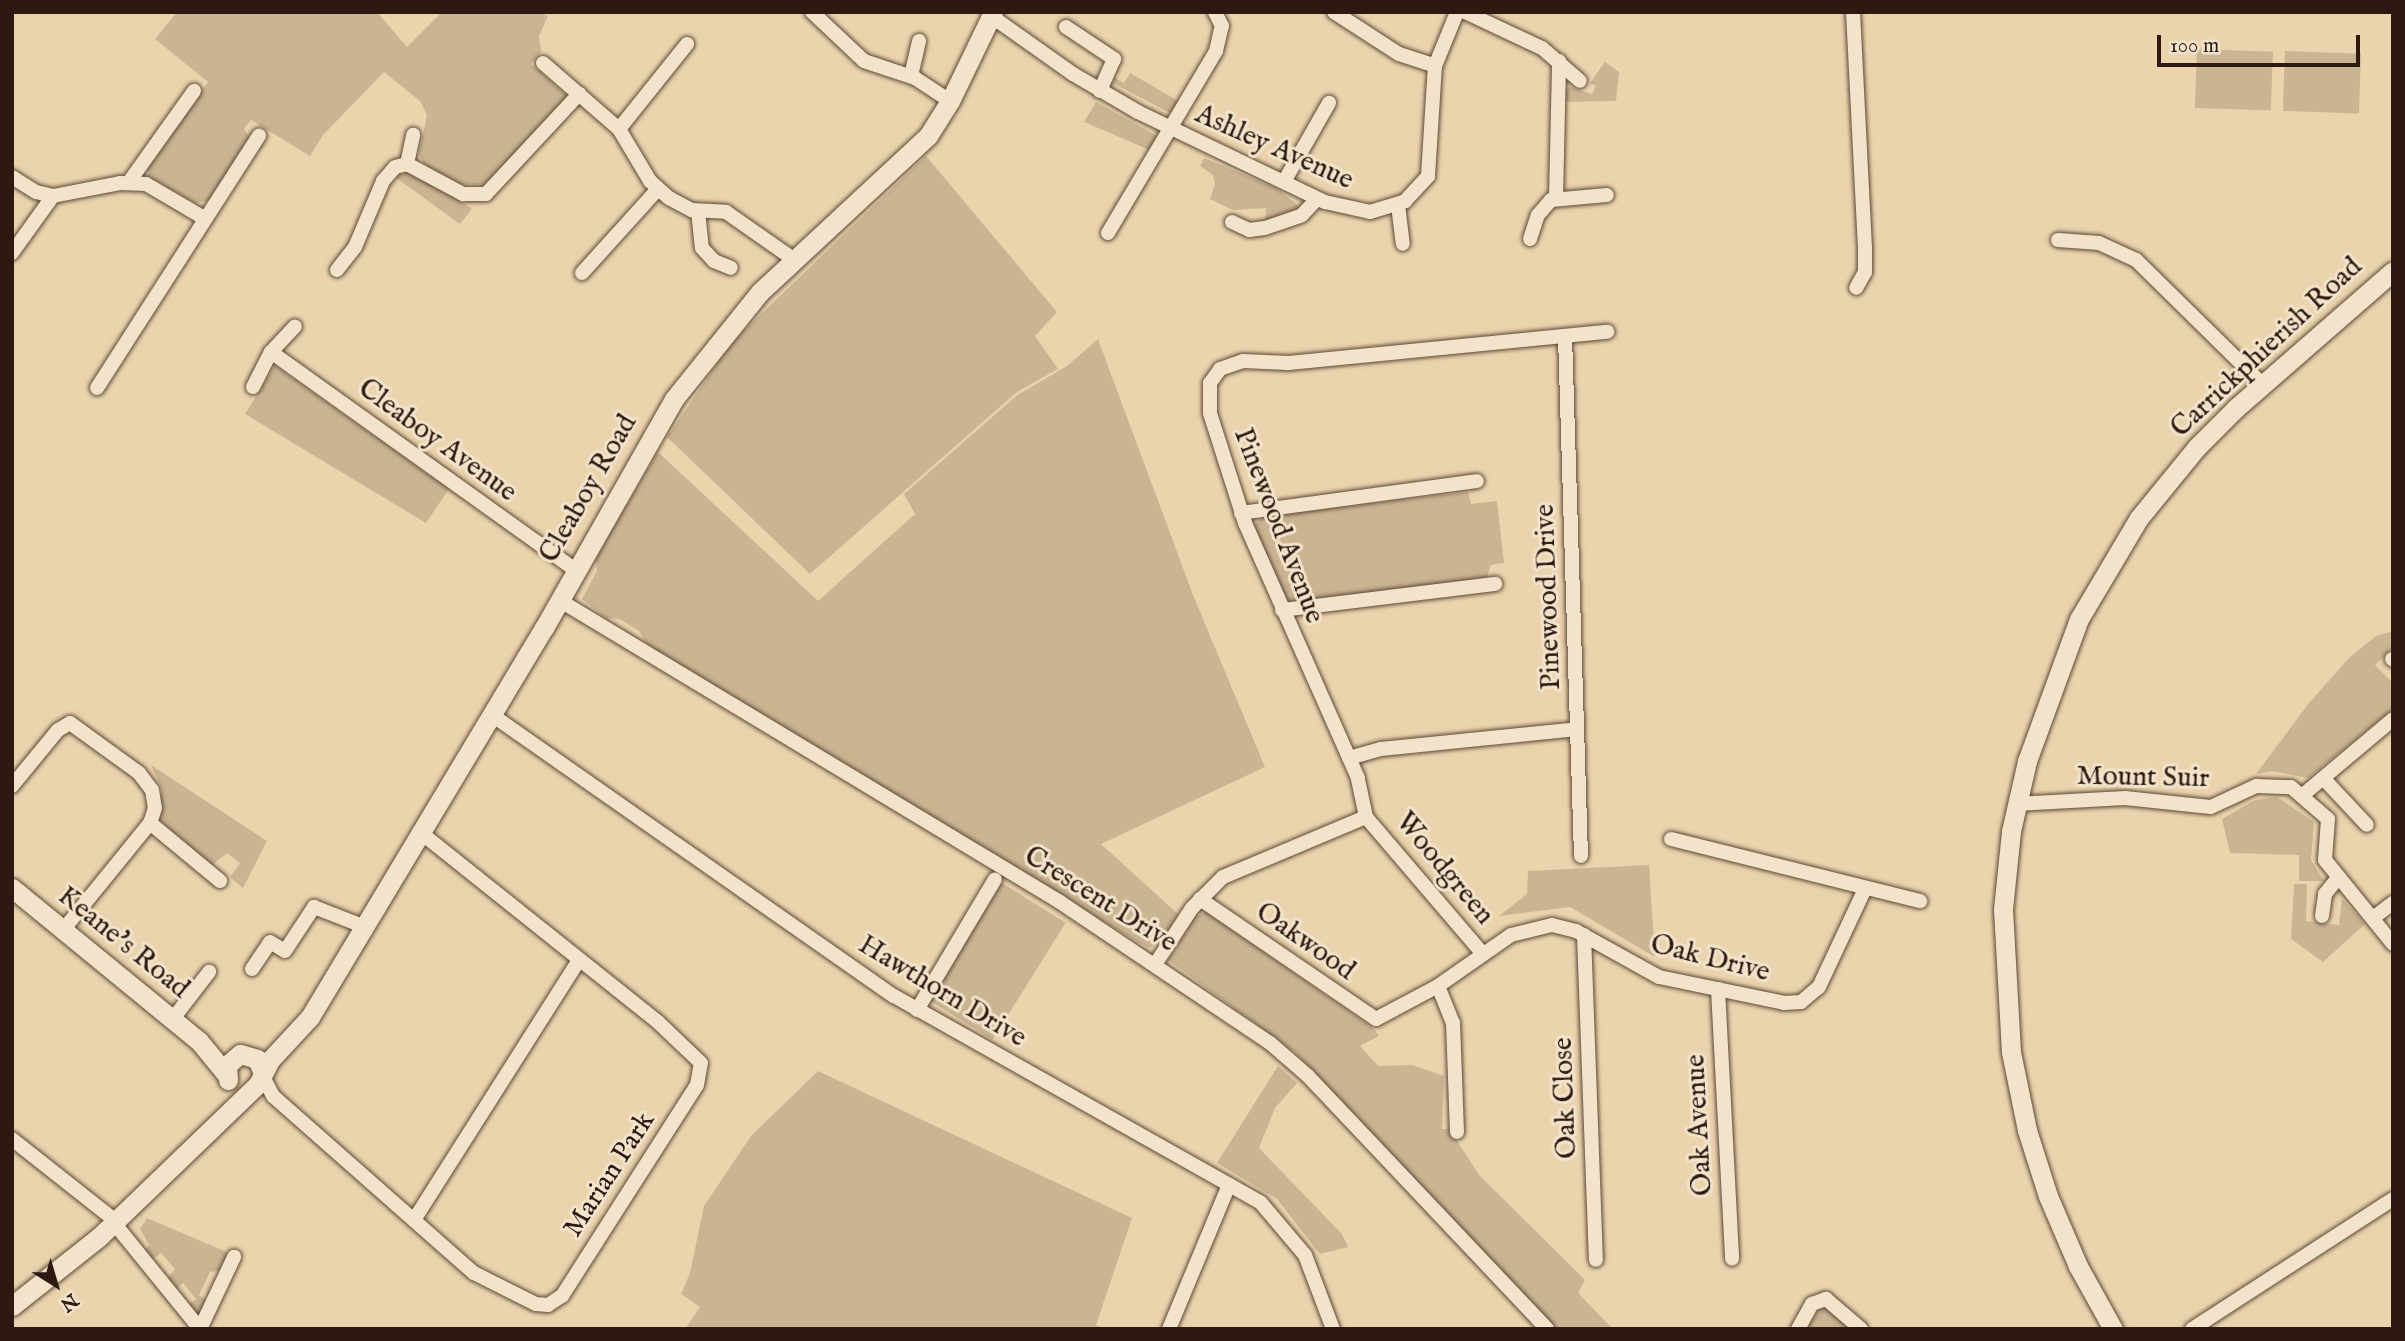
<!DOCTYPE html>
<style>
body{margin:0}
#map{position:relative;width:2405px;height:1341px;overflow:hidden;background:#ebd4ad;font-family:"IM FELL English",serif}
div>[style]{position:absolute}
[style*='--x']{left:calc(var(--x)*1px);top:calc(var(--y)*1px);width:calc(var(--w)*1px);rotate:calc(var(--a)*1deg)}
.green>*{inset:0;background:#cbb492;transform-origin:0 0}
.roads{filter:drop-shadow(0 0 2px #5c4838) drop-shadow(0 0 2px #5c4838)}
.street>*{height:14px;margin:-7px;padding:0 7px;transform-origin:7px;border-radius:7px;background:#f2e3ca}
.secondary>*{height:19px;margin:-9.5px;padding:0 9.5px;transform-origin:9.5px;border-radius:9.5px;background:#f2e3ca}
span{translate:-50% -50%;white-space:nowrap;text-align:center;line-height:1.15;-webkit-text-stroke:6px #f2e3ca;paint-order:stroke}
.street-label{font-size:28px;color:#2d1911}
.frame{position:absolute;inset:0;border:14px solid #2d1911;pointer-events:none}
.north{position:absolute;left:21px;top:1250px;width:70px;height:70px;-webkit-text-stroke:5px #f2e3ca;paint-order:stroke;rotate:143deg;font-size:19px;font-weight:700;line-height:28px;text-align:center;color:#2d1911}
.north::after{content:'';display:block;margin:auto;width:24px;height:32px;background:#2d1911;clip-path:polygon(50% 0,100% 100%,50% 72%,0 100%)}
.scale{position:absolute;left:2157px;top:35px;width:203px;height:32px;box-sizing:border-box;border:4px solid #2d1911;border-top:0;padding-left:9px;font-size:21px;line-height:24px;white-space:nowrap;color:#2d1911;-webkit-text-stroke:5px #f2e3ca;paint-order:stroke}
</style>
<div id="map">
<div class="green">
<i style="clip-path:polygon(177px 12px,377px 12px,407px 47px,442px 12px,538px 12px,548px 16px,539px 36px,541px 52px,531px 64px,568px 97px,490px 185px,454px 184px,424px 164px,419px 155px,427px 115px,420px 101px,384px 72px,323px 135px,310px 156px,251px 120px,244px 129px,251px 140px,208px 201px,195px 203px,148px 176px,148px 163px,208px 82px,155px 39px)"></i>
<i style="left:2197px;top:49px;width:76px;height:59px;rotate:2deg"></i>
<i style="left:2285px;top:51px;width:76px;height:60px;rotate:2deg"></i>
<i style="clip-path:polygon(1605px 62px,1619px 72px,1616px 101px,1563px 102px,1564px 91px,1570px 87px,1592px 94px,1596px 86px,1590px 83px)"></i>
<i style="clip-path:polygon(1130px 73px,1180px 102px,1172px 114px,1113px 83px,1115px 78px,1124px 83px)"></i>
<i style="clip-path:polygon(1096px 102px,1159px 137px,1152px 151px,1084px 122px)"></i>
<i style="clip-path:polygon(926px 156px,1057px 312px,1035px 336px,1058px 369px,1017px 392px,810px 574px,667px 437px,732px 342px)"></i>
<i style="clip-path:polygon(1204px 158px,1278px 189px,1301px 208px,1265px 221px,1266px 208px,1233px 210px,1210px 199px,1215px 184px,1213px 175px,1200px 166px)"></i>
<i style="clip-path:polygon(408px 172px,421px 175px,472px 209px,460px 224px,395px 177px)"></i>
<i style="clip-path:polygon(1098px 339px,1193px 595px,1265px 767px,1101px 844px,1178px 914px,1162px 943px,1148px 948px,649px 647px,639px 631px,620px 619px,606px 618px,582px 599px,597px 571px,595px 558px,658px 452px,818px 601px,915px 514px,904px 494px,1016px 396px,1067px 366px)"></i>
<i style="clip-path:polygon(275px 366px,449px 489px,426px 523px,245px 414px)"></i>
<i style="clip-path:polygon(1468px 492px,1471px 504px,1497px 501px,1504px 563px,1491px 565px,1485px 582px,1286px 603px,1253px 526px,1264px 516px)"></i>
<i style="clip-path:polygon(2393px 631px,2393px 648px,2375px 665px,2393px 683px,2393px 709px,2308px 778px,2272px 771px,2256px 774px,2309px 703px,2350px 657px,2376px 636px)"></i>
<i style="clip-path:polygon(151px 765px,267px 841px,243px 888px,230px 877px,240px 863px,227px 853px,212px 865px,159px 820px,162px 789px)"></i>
<i style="clip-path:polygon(2277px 797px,2314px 822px,2311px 860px,2324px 881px,2299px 881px,2299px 855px,2230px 853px,2222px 819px,2255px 800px)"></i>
<i style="clip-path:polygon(1649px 865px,1655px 957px,1570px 907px,1499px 916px,1527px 894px,1528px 871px)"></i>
<i style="left:1002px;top:883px;width:75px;height:138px;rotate:32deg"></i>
<i style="clip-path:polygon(2294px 884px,2307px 884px,2306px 921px,2339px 925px,2342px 899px,2365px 924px,2323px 962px,2291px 939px)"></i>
<i style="clip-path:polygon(1206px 912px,1373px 1028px,1379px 1036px,1360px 1046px,1378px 1066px,1412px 1065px,1444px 1076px,1442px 1129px,1449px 1129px,1480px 1176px,1585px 1280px,1578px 1293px,1613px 1329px,1555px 1329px,1296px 1053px,1168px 960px,1195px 917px)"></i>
<i style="clip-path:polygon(1278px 1066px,1297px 1083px,1275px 1108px,1259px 1148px,1342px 1234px,1348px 1247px,1320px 1254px,1277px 1199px,1217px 1163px)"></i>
<i style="clip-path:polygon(818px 1071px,1132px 1218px,1096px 1325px,1103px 1329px,685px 1329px,700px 1307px,681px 1294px,690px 1273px,704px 1206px,751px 1136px)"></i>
<i style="clip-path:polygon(147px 1218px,229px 1253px,224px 1270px,210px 1272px,199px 1295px,208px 1301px,199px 1315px,187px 1306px,196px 1299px,183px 1283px,174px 1291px,167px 1279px,175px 1269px,161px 1253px,152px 1260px,145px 1251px,149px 1245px,140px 1229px)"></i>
<i style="clip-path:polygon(1823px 1305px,1853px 1329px,1806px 1329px)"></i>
</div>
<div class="roads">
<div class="street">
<i style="--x:812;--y:12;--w:71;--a:43.3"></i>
<i style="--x:864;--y:61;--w:54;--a:18.4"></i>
<i style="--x:915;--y:78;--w:42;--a:33.3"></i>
<i style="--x:1334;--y:12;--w:77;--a:32.9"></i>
<i style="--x:1399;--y:54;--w:38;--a:18"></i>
<i style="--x:1465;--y:12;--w:85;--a:25.1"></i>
<i style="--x:1542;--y:48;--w:50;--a:41"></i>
<i style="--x:1853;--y:12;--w:235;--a:87.1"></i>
<i style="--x:1865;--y:247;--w:25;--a:90"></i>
<i style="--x:1865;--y:272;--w:18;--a:119"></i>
<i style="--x:991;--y:16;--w:100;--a:35.3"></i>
<i style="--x:1073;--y:74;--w:75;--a:30.3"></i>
<i style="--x:1138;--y:112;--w:208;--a:25.7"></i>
<i style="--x:1325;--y:202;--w:46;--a:12.5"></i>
<i style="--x:1370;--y:212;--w:37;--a:-17"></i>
<i style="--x:1405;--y:201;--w:34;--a:-47"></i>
<i style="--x:1428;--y:176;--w:110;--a:-86.4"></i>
<i style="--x:1435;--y:66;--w:58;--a:-67.8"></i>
<i style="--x:1066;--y:27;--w:58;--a:33.7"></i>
<i style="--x:1114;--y:59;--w:35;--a:114"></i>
<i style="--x:543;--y:63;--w:101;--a:41"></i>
<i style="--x:619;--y:129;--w:61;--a:59.2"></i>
<i style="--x:650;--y:181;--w:25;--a:42"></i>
<i style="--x:669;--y:198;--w:26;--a:28"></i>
<i style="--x:692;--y:210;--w:34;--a:3"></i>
<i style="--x:726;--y:212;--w:82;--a:35"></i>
<i style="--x:911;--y:76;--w:36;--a:-77"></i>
<i style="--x:619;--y:129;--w:109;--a:-51.3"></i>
<i style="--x:407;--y:164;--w:64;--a:28.2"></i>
<i style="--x:463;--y:194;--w:23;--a:0"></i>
<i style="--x:486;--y:194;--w:137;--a:-47.1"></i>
<i style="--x:12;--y:177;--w:28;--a:32"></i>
<i style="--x:36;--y:192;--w:17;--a:13"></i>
<i style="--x:53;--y:196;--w:68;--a:-11"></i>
<i style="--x:120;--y:183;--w:26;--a:2"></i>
<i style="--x:146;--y:184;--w:67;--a:30.4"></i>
<i style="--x:1285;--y:180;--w:89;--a:-60.3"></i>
<i style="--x:129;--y:182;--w:112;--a:-54.5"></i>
<i style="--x:1556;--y:198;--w:137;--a:-88.7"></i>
<i style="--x:1398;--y:205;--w:39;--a:83"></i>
<i style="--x:698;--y:211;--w:37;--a:84"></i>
<i style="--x:702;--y:248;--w:18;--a:47"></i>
<i style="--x:714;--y:261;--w:18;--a:22"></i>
<i style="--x:1232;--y:222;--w:19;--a:25"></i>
<i style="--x:1249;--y:230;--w:16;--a:-7"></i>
<i style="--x:1265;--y:228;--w:39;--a:-19"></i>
<i style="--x:1302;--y:215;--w:22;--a:-47"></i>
<i style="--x:1108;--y:233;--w:212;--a:-59.3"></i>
<i style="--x:1216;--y:51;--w:26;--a:-77"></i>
<i style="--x:1222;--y:26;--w:16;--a:-117"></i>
<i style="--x:1530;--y:239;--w:25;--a:-72"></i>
<i style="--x:1538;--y:215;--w:20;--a:-49"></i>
<i style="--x:1551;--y:200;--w:56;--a:-5.1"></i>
<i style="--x:2058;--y:240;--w:41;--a:4.2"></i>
<i style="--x:2099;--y:243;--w:41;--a:24.7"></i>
<i style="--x:2136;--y:260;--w:178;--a:44.5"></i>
<i style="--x:12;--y:253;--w:70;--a:-54.3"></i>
<i style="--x:337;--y:270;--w:29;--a:-52"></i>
<i style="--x:355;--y:247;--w:72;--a:-67"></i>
<i style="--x:383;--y:181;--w:18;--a:-49"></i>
<i style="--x:395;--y:167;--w:12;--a:-14"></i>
<i style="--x:407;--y:164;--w:30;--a:-78"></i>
<i style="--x:582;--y:273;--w:113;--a:-47.9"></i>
<i style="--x:1565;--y:336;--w:520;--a:88.24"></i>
<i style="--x:271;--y:352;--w:374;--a:35.6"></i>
<i style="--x:253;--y:387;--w:39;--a:-63"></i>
<i style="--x:271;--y:352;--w:35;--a:-47"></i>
<i style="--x:97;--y:388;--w:300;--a:-57.3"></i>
<i style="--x:1241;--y:513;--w:238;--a:-7.7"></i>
<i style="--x:559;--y:600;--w:585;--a:31.08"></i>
<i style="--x:1060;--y:902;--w:253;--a:33.9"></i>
<i style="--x:1270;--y:1043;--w:50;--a:41"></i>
<i style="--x:1308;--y:1076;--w:348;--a:46.6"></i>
<i style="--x:1282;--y:610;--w:215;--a:-7"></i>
<i style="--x:2392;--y:659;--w:1;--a:45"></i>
<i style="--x:492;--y:715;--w:490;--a:35"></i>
<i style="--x:894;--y:996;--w:421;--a:29.4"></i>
<i style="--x:1261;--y:1203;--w:68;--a:49.8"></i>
<i style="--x:1305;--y:1255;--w:79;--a:69.3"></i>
<i style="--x:1349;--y:758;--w:33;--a:-16"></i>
<i style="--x:1381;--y:749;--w:197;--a:-5.8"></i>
<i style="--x:2323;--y:778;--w:64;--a:46.9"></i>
<i style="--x:12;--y:786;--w:72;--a:-50.6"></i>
<i style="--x:58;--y:730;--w:14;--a:-30"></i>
<i style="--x:70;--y:723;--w:85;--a:35.9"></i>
<i style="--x:139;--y:773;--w:21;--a:53"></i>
<i style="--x:152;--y:790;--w:18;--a:81"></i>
<i style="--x:155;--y:808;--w:16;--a:108"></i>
<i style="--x:150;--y:823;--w:138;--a:129.1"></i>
<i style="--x:2304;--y:794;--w:116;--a:-40.1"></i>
<i style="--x:2016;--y:804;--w:109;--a:-3.2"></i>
<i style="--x:2125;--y:798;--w:86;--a:6"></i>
<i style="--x:2211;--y:807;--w:50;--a:-25"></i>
<i style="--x:2256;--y:786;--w:35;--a:2"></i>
<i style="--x:2291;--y:787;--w:49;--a:40.9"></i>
<i style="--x:2328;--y:819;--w:41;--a:94.2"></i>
<i style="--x:2325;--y:860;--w:108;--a:51"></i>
<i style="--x:1366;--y:817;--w:40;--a:-102"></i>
<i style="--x:1358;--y:778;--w:279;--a:-113.9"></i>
<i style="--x:1245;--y:523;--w:115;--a:-107.7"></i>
<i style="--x:1210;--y:413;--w:30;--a:-90"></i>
<i style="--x:1210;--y:383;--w:17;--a:-54"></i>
<i style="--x:1220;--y:369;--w:24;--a:-19"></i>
<i style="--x:1243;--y:361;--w:45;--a:2.5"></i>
<i style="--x:1288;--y:363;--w:321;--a:-5.6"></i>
<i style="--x:1366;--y:817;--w:180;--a:49.5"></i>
<i style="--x:150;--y:823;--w:91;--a:39.6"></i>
<i style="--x:1671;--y:839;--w:257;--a:14"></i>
<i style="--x:1200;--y:899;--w:213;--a:34.3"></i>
<i style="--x:1376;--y:1019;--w:70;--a:-28"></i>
<i style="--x:1438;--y:986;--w:89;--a:-34.9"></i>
<i style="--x:1511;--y:935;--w:42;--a:-13.7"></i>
<i style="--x:1552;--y:925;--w:25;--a:14"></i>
<i style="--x:1576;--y:931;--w:95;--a:29"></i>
<i style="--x:1659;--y:977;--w:128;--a:11.7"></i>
<i style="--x:1784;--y:1003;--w:17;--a:-3"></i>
<i style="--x:1801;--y:1002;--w:23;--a:-40"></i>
<i style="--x:1819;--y:987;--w:108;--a:-64.9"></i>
<i style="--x:2322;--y:916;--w:22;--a:-82"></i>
<i style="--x:2325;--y:894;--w:21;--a:-51"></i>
<i style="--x:2373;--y:918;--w:25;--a:-37"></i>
<i style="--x:1584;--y:935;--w:325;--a:87.9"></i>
<i style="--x:1156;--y:963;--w:66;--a:-56.8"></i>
<i style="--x:1192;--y:908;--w:44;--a:-45"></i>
<i style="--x:1223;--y:877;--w:155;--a:-22.8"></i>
<i style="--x:252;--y:969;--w:32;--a:-56"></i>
<i style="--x:270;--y:942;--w:17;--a:31"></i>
<i style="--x:285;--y:951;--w:53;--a:-56.6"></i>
<i style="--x:314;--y:907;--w:53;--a:21.2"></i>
<i style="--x:1438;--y:986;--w:40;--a:68"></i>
<i style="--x:1453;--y:1023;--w:109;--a:87.9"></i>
<i style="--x:1718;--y:989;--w:270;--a:87"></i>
<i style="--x:917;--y:1010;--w:152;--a:-59.2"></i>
<i style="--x:172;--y:1020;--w:61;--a:-52.4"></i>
<i style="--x:262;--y:1075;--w:24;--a:62"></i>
<i style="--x:273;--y:1096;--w:268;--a:41.4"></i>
<i style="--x:474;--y:1273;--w:69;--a:26.6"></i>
<i style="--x:536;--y:1304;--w:12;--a:5"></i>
<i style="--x:548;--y:1305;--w:17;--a:-33"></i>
<i style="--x:562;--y:1296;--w:250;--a:-57.4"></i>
<i style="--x:697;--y:1085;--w:22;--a:-80"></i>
<i style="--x:701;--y:1063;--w:59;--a:-136.4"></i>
<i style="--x:658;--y:1022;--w:305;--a:-141.4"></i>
<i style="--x:12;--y:1139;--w:132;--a:38.3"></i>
<i style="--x:414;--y:1220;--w:308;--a:-57.6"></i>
<i style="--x:114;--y:1223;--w:136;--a:50.9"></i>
<i style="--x:200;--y:1329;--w:80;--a:-64.7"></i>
<i style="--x:1169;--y:1329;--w:156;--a:-67.4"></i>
<i style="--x:1798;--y:1329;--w:29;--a:-61"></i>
<i style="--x:1812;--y:1304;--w:15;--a:-20"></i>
<i style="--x:1826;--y:1299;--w:46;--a:40.6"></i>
<i style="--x:2192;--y:1329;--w:239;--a:-32.9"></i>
</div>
<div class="secondary">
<i style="--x:12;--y:888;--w:242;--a:39.3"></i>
<i style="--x:199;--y:1041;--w:43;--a:50.7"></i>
<i style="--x:228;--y:1080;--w:15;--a:-94"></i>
<i style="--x:227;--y:1065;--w:17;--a:-40"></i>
<i style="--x:240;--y:1054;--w:18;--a:16"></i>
<i style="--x:257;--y:1059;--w:15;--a:67"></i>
<i style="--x:12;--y:1306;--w:111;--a:-38.4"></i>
<i style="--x:99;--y:1237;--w:221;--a:-43.9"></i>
<i style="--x:258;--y:1084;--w:28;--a:-63"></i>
<i style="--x:271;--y:1059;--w:57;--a:-47.1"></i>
<i style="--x:310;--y:1017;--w:454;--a:-59"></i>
<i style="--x:544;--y:628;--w:263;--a:-60.4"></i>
<i style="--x:674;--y:399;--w:137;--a:-51.2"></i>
<i style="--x:760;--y:292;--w:229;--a:-42.9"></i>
<i style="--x:928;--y:136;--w:41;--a:-57.8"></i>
<i style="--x:950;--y:101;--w:99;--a:-64.2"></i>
<i style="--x:2113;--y:1329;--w:72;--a:-119.1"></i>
<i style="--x:2078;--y:1266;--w:76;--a:-113.2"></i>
<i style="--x:2048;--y:1196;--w:69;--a:-107.7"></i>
<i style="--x:2027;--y:1130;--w:80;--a:-101.6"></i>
<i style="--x:2011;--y:1052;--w:143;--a:-93.2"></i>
<i style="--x:2003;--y:909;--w:78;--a:-84.1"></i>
<i style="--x:2011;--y:831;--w:72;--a:-77.1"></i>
<i style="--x:2027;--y:761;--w:151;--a:-69.9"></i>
<i style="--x:2079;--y:619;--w:117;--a:-59.3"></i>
<i style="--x:2139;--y:518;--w:92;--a:-50.8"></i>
<i style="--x:2197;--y:447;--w:55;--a:-45"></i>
<i style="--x:2236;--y:408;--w:208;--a:-41.1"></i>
</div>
</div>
<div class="street-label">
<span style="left:1274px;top:148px;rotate:24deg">Ashley Avenue</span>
<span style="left:2267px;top:348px;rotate:-43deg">Carrickphierish Road</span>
<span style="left:437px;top:441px;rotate:36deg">Cleaboy Avenue</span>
<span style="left:589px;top:489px;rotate:-60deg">Cleaboy Road</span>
<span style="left:1278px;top:526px;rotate:69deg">Pinewood Avenue</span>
<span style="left:1549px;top:597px;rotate:-92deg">Pinewood Drive</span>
<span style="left:2143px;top:778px;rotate:1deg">Mount Suir</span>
<span style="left:1444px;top:869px;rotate:50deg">Woodgreen</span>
<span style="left:1100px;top:900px;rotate:32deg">Crescent Drive</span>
<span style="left:1305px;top:942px;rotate:35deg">Oakwood</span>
<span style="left:123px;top:943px;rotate:39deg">Keane's Road</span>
<span style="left:1710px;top:959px;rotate:14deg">Oak Drive</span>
<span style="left:942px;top:992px;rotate:31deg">Hawthorn Drive</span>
<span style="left:1566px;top:1098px;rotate:-92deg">Oak Close</span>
<span style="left:1700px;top:1125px;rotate:-93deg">Oak Avenue</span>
<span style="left:610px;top:1175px;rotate:-57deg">Marian Park</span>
</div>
<div class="frame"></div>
<div class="north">N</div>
<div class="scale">100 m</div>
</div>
